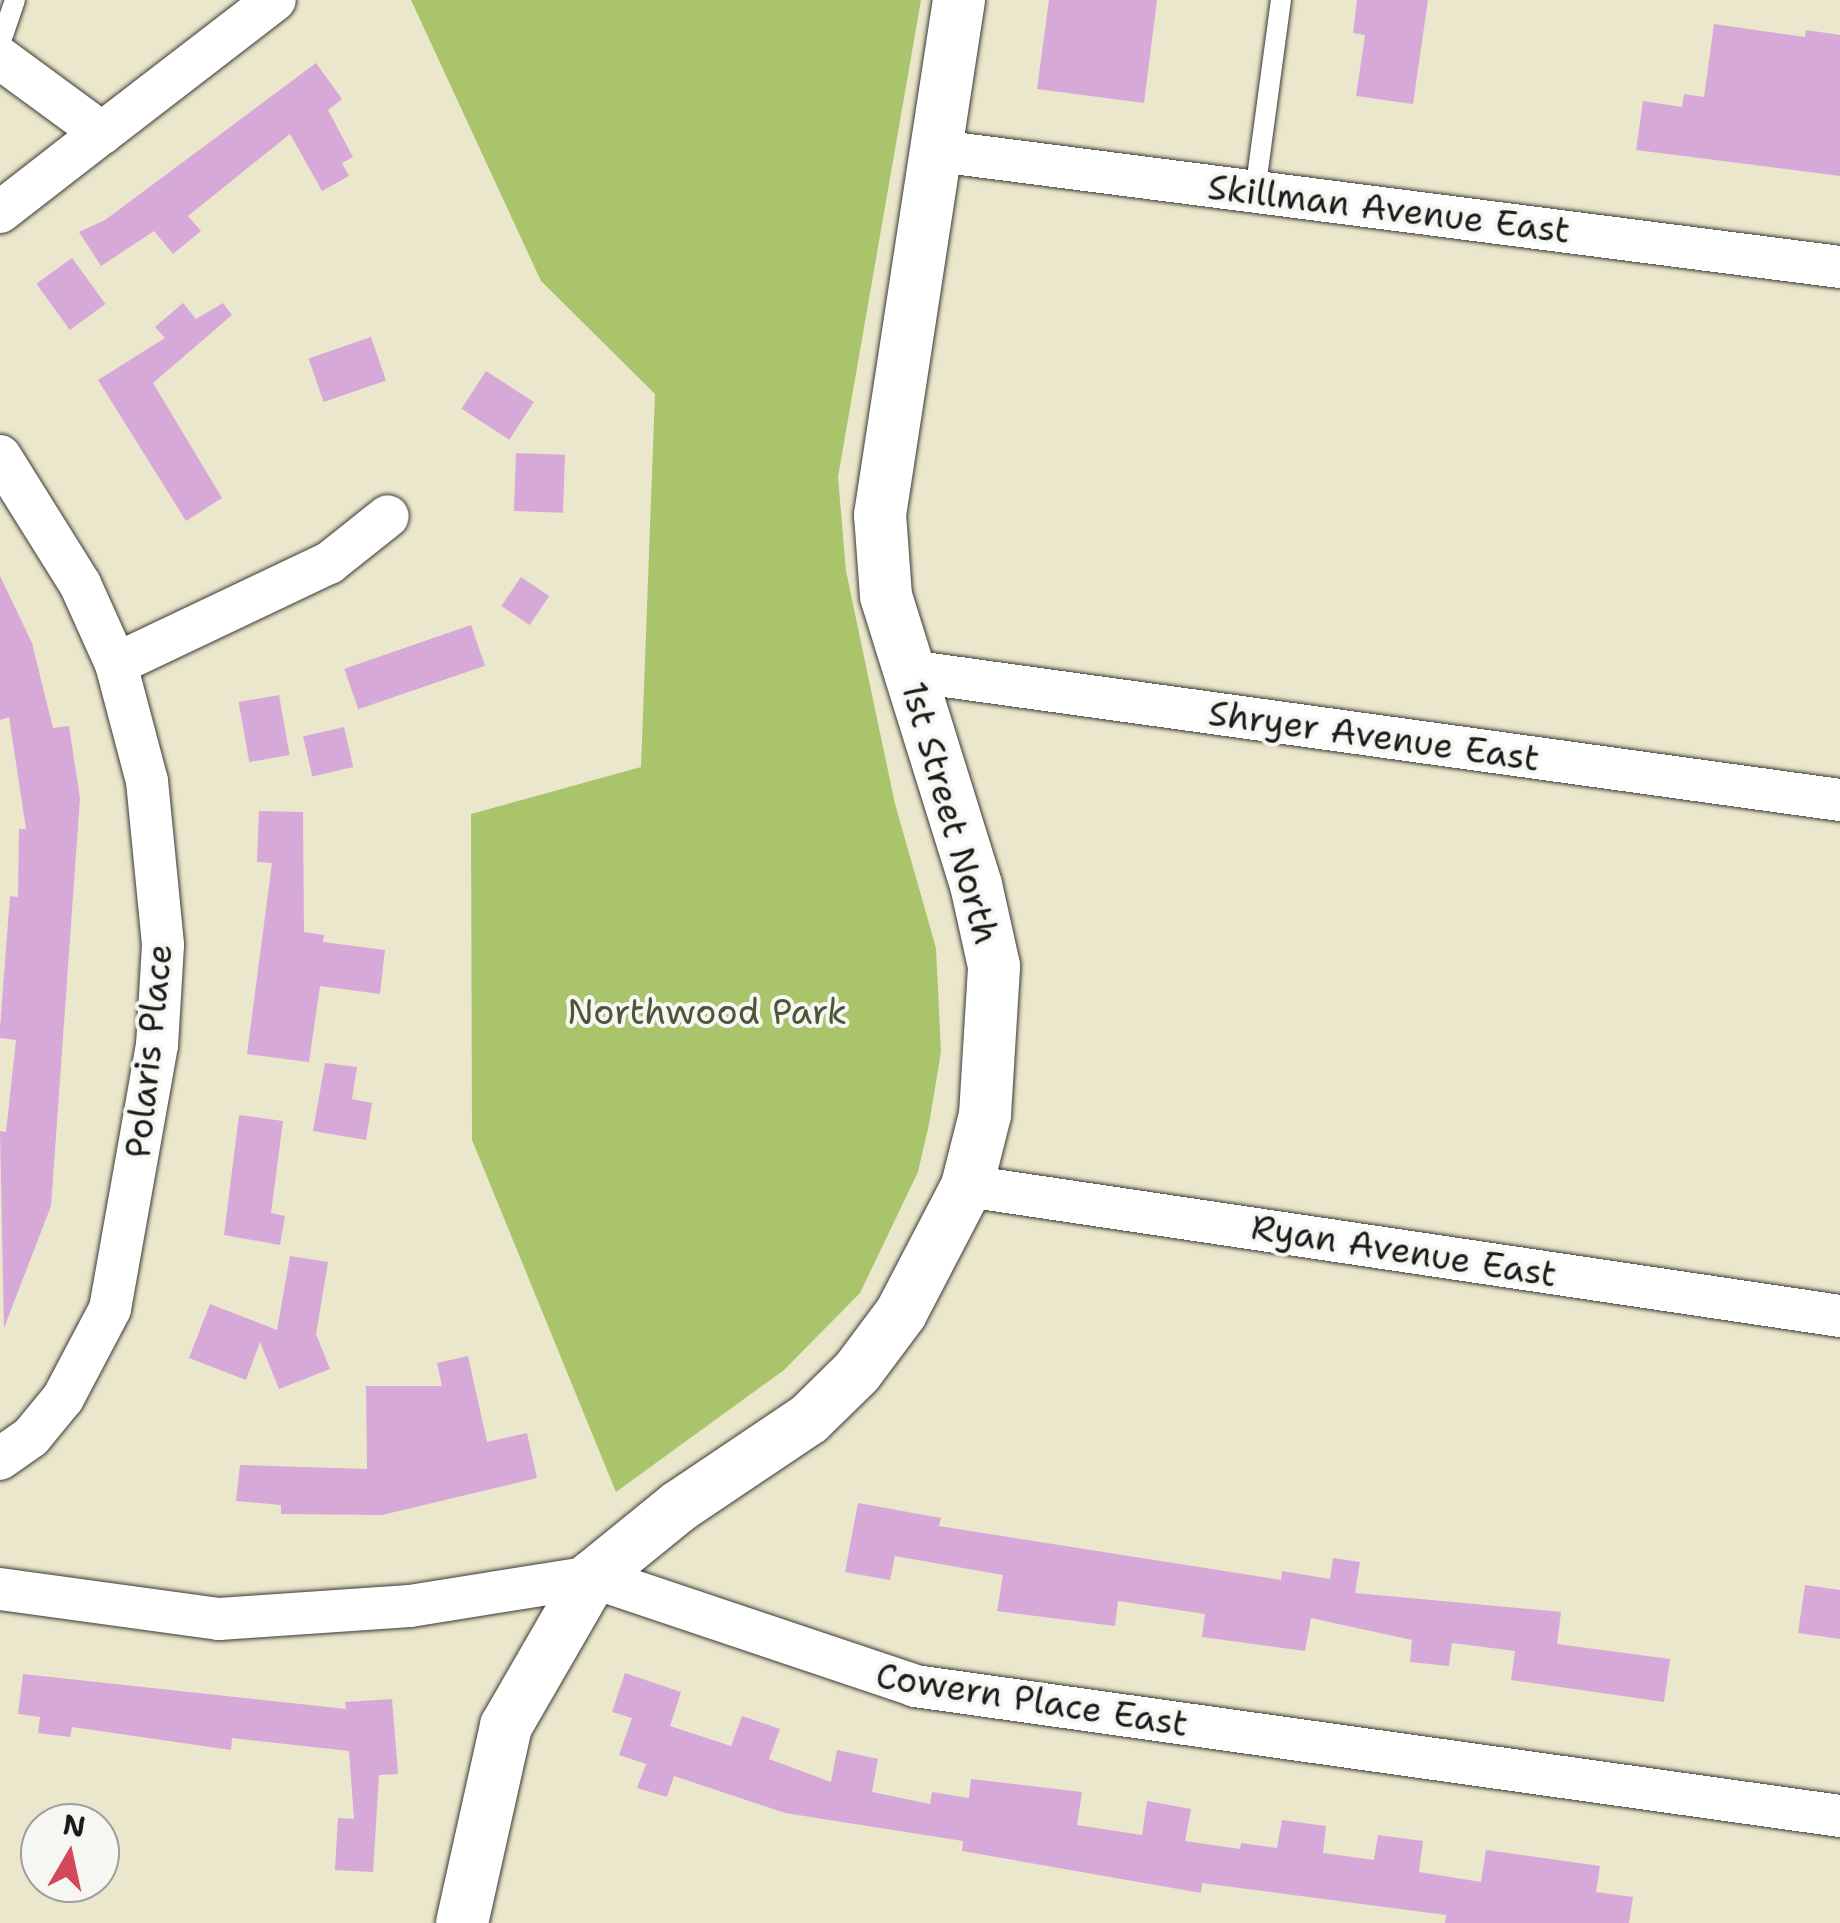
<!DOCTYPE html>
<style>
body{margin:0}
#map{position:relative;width:1840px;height:1923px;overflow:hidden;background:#ebe7cc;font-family:"Shantell Sans",sans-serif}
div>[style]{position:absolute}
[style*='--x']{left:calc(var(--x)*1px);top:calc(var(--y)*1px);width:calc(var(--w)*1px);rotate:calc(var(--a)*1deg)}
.green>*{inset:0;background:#a9c46b}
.building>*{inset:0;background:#d6a9d9;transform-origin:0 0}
.roads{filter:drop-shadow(0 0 2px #3b3a36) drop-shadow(0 0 2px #3b3a36)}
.service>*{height:20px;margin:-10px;padding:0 10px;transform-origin:10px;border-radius:10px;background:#fff}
.minor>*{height:42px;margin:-21px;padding:0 21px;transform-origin:21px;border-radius:21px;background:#fff}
.tertiary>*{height:52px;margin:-26px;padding:0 26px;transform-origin:26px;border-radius:26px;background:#fff}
span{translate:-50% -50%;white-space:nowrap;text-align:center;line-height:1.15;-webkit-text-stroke:8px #f6f6f2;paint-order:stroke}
.street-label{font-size:35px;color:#1c1c1c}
.park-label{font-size:35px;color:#4d5738}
.north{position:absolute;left:20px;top:1803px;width:100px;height:100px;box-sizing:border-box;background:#f6f6f2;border:2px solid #9f9f9c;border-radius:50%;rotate:9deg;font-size:28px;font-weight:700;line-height:40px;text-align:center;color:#1c1c1c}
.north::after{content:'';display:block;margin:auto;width:35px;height:45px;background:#d1495b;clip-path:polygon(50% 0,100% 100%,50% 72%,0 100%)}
</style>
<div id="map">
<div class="green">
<i style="clip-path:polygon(411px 0,921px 0,838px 477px,846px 571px,895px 804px,936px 948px,941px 1052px,929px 1124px,918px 1172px,860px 1293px,784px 1370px,616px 1492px,472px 1140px,471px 814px,641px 767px,655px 394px,541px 281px)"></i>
</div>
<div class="building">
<i style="clip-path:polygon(1049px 0,1157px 0,1144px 103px,1037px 89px)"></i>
<i style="clip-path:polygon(1357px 0,1428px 0,1413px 104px,1356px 96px,1365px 35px,1353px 33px)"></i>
<i style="clip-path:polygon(1714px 24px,1805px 37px,1806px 30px,1840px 35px,1840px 176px,1636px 150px,1643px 101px,1682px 107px,1684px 94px,1704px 97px)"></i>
<i style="clip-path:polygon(316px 63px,342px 99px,328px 110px,353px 157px,342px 163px,349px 176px,322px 191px,290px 134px,188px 216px,201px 231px,173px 254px,154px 231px,101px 266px,79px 232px,105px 220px)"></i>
<i style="left:72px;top:258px;width:57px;height:44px;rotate:54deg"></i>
<i style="clip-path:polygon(183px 303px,196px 319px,223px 303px,232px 315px,153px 383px,222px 498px,186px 521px,98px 380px,165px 338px,155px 327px)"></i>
<i style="left:371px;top:337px;width:46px;height:66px;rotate:71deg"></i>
<i style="left:486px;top:371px;width:57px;height:45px;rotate:33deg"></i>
<i style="left:516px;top:453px;width:49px;height:58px;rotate:2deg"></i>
<i style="clip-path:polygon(0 576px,32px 643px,53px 728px,69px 726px,80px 798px,51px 1206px,4px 1328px,0 1131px,6px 1132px,16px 1040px,0 1038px,0 1028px,10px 896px,18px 897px,19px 829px,26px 829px,9px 717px,0 720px)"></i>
<i style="left:521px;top:577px;width:34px;height:35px;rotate:34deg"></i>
<i style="left:471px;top:625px;width:43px;height:134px;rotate:71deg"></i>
<i style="left:279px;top:695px;width:61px;height:41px;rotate:80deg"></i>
<i style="left:344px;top:727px;width:41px;height:42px;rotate:77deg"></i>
<i style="clip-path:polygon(259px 811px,303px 812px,304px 932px,324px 935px,323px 942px,385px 950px,380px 994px,320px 986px,309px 1062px,247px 1054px,272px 863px,257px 862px)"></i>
<i style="clip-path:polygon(325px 1063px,357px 1067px,352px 1099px,372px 1103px,366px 1140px,313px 1131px)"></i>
<i style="clip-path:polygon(239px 1115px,283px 1121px,271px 1213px,285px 1216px,280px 1245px,224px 1235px)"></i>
<i style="clip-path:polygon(290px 1256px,328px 1262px,316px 1334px,330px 1369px,279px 1389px,260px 1342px,246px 1380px,189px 1358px,210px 1304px,277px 1330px)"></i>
<i style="clip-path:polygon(468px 1356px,487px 1442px,527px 1433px,537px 1478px,382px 1515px,281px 1514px,281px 1505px,236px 1501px,240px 1465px,367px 1469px,366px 1386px,442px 1386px,437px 1363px)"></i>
<i style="clip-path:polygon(858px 1503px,941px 1518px,939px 1526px,1281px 1580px,1282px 1571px,1330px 1579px,1333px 1558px,1360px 1562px,1355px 1593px,1561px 1612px,1557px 1644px,1670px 1659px,1664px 1702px,1511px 1680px,1515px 1651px,1452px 1643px,1449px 1666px,1410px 1662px,1412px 1640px,1311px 1618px,1305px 1651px,1202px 1637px,1205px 1614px,1118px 1601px,1115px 1626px,997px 1611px,1003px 1575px,895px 1556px,890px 1580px,845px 1572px)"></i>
<i style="clip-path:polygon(1805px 1585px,1840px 1590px,1840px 1639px,1798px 1633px)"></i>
<i style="clip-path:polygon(625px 1673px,681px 1692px,670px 1726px,731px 1746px,742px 1716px,780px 1729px,769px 1759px,831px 1782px,837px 1750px,878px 1759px,872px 1792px,930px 1804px,932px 1792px,969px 1798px,971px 1779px,1082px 1792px,1077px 1825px,1142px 1835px,1147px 1801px,1191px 1809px,1185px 1841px,1240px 1849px,1241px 1843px,1277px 1848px,1282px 1820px,1326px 1826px,1323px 1853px,1374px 1860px,1378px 1835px,1423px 1841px,1419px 1872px,1481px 1882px,1486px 1850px,1600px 1866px,1596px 1892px,1633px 1897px,1629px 1923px,1445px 1923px,1446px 1915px,1202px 1883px,1201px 1893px,962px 1851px,963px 1841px,785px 1813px,674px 1776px,667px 1797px,637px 1788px,646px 1764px,619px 1755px,632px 1718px,612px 1712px)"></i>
<i style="clip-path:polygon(23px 1674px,346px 1709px,345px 1702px,392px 1699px,398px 1774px,379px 1775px,373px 1872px,335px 1870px,338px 1818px,354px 1819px,349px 1751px,232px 1738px,231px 1750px,72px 1727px,70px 1737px,38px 1733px,40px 1717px,18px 1714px)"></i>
</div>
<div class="roads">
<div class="service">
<i style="--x:0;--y:44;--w:46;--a:-71.2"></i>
<i style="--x:1255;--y:192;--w:194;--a:-82.3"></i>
</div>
<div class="minor">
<i style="--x:0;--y:58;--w:127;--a:36.3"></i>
<i style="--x:102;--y:133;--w:218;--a:-37.6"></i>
<i style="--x:938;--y:151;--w:909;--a:7.33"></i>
<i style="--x:0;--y:212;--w:129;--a:-37.8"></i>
<i style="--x:0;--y:456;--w:151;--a:58"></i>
<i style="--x:80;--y:584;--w:88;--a:65.8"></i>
<i style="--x:116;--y:664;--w:121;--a:75.2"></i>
<i style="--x:147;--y:781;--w:165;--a:84.4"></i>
<i style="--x:163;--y:945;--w:100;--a:93.4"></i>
<i style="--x:157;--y:1045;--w:268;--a:100.1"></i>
<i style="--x:110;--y:1309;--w:101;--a:117.8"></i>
<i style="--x:63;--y:1398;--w:50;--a:129.4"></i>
<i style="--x:31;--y:1437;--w:38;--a:145"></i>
<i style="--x:116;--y:664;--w:236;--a:-25.4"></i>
<i style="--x:329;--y:563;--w:75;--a:-38.5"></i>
<i style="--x:909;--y:671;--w:940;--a:7.89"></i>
<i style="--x:967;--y:1186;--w:883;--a:8.47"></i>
<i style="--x:0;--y:1589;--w:221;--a:7.8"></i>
<i style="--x:219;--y:1619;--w:191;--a:-3.9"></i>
<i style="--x:410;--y:1606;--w:184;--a:-9.1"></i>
<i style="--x:592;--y:1577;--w:341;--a:18.6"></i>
<i style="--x:915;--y:1686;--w:934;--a:8"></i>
</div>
<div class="tertiary">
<i style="--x:462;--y:1923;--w:202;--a:-77.4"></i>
<i style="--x:506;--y:1726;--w:172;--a:-60"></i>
<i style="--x:592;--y:1577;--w:111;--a:-39.1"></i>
<i style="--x:678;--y:1507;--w:158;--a:-33.9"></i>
<i style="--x:809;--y:1419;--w:67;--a:-44.4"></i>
<i style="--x:857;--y:1372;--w:74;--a:-53.3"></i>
<i style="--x:901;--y:1313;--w:143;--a:-62.5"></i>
<i style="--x:967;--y:1186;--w:73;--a:-75.8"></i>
<i style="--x:985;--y:1115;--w:149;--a:-86.5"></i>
<i style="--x:994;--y:966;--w:83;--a:-102.5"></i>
<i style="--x:976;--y:885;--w:303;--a:-107.3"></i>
<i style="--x:886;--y:596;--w:81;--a:-94.2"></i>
<i style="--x:880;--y:515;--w:521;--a:-81.28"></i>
</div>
</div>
<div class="street-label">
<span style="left:1389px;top:209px;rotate:7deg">Skillman Avenue East</span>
<span style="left:1374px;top:736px;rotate:8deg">Shryer Avenue East</span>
<span style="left:950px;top:813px;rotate:74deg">1st Street North</span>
<span style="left:149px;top:1051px;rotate:-84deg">Polaris Place</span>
<span style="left:1404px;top:1251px;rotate:9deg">Ryan Avenue East</span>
<span style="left:1032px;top:1700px;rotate:9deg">Cowern Place East</span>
</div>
<div class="park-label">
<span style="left:707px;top:1012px">Northwood Park</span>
</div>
<div class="north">N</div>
</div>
